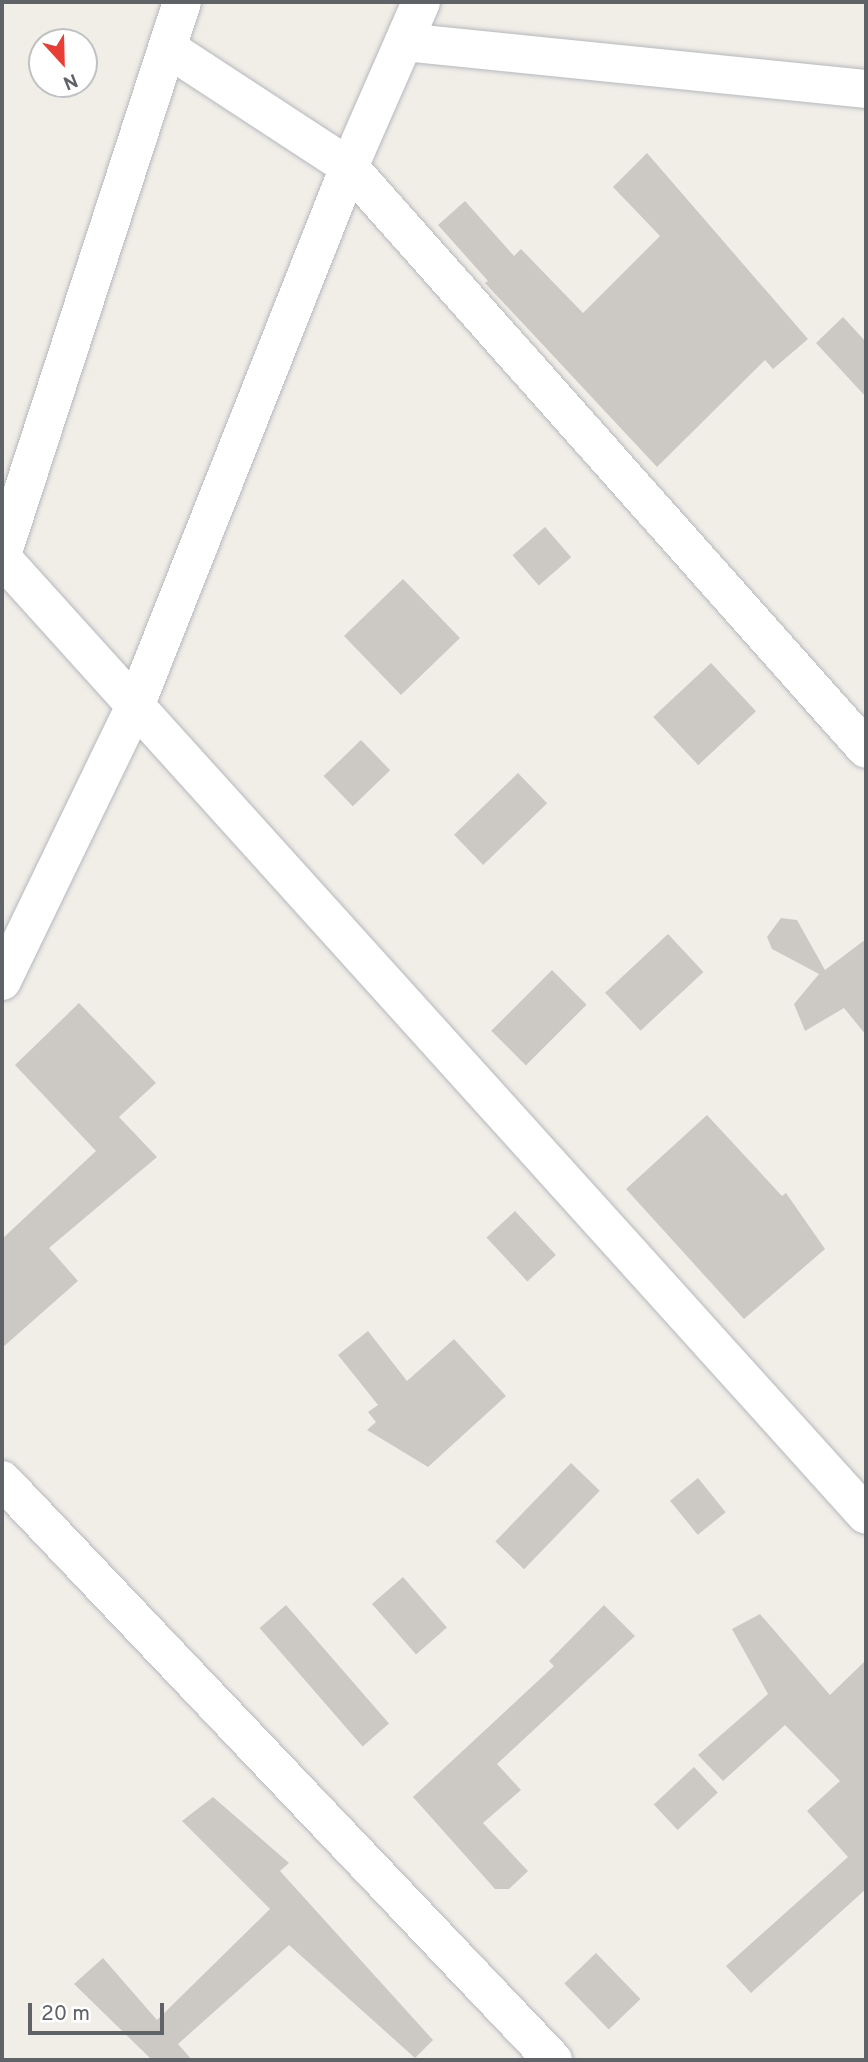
<!DOCTYPE html>
<style>
body{margin:0}
#map{position:relative;width:868px;height:2062px;overflow:hidden;background:#f1eee8;font-family:Overpass,sans-serif}
div>[style]{position:absolute}
[style*='--x']{left:calc(var(--x)*1px);top:calc(var(--y)*1px);width:calc(var(--w)*1px);rotate:calc(var(--a)*1deg)}
.building>*{inset:0;background:#ccc9c5;transform-origin:0 0}
.roads{filter:drop-shadow(0 0 2px #b5b8bc) drop-shadow(0 0 2px #b5b8bc)}
.minor>*{height:38px;margin:-19px;padding:0 19px;transform-origin:19px;border-radius:19px;background:#fff}
span{translate:-50% -50%;white-space:nowrap;text-align:center;line-height:1.15;-webkit-text-stroke:5px #fff;paint-order:stroke}
.frame{position:absolute;inset:0;border:4px solid #5f6368;pointer-events:none}
.north{position:absolute;left:28px;top:28px;width:70px;height:70px;box-sizing:border-box;background:#fff;border:2px solid #bfc1c3;border-radius:50%;rotate:158deg;font-size:19px;font-weight:700;line-height:28px;text-align:center;color:#5f6368}
.north::after{content:'';display:block;margin:auto;width:24px;height:32px;background:#e83e36;clip-path:polygon(50% 0,100% 100%,50% 72%,0 100%)}
.scale{position:absolute;left:28px;top:2003px;width:136px;height:32px;box-sizing:border-box;border:4px solid #5f6368;border-top:0;padding-left:9px;font-size:21px;line-height:24px;white-space:nowrap;color:#5f6368;-webkit-text-stroke:5px #fff;paint-order:stroke}
</style>
<div id="map">
<div class="building">
<i style="clip-path:polygon(647px 153px,808px 339px,773px 369px,765px 360px,657px 467px,485px 283px,488px 281px,438px 225px,465px 201px,514px 256px,521px 249px,583px 313px,660px 236px,613px 187px)"></i>
<i style="clip-path:polygon(843px 317px,866px 342px,866px 397px,816px 343px)"></i>
<i style="left:545px;top:527px;width:40px;height:43px;rotate:49deg"></i>
<i style="left:403px;top:579px;width:82px;height:82px;rotate:46deg"></i>
<i style="left:711px;top:663px;width:66px;height:79px;rotate:47deg"></i>
<i style="left:361px;top:740px;width:42px;height:52px;rotate:46deg"></i>
<i style="left:518px;top:773px;width:42px;height:89px;rotate:46deg"></i>
<i style="clip-path:polygon(781px 918px,797px 920px,825px 970px,866px 939px,866px 1035px,844px 1008px,805px 1031px,794px 1004px,819px 974px,772px 949px,767px 937px)"></i>
<i style="left:668px;top:934px;width:52px;height:86px;rotate:47deg"></i>
<i style="left:552px;top:970px;width:49px;height:86px;rotate:45deg"></i>
<i style="clip-path:polygon(79px 1003px,156px 1083px,119px 1117px,157px 1157px,49px 1248px,78px 1281px,2px 1348px,2px 1239px,96px 1151px,15px 1065px)"></i>
<i style="clip-path:polygon(707px 1115px,782px 1196px,786px 1193px,825px 1249px,744px 1319px,626px 1189px)"></i>
<i style="left:515px;top:1211px;width:60px;height:39px;rotate:47deg"></i>
<i style="clip-path:polygon(368px 1331px,407px 1381px,454px 1339px,506px 1396px,428px 1467px,367px 1430px,376px 1422px,368px 1412px,378px 1405px,338px 1355px)"></i>
<i style="left:571px;top:1463px;width:40px;height:109px;rotate:44deg"></i>
<i style="left:698px;top:1478px;width:44px;height:36px;rotate:51deg"></i>
<i style="left:403px;top:1577px;width:67px;height:41px;rotate:49deg"></i>
<i style="left:286px;top:1605px;width:157px;height:35px;rotate:49deg"></i>
<i style="clip-path:polygon(604px 1605px,635px 1636px,497px 1764px,521px 1790px,483px 1823px,528px 1871px,509px 1889px,495px 1889px,413px 1797px,554px 1666px,549px 1661px)"></i>
<i style="clip-path:polygon(760px 1614px,830px 1695px,866px 1660px,866px 1889px,751px 1993px,726px 1966px,848px 1857px,807px 1811px,840px 1781px,785px 1725px,723px 1781px,698px 1755px,768px 1694px,732px 1629px)"></i>
<i style="left:694px;top:1767px;width:35px;height:55px;rotate:47deg"></i>
<i style="clip-path:polygon(213px 1797px,289px 1863px,280px 1871px,433px 2040px,415px 2058px,289px 1945px,178px 2044px,192px 2060px,152px 2060px,74px 1984px,103px 1958px,157px 2020px,270px 1909px,182px 1821px)"></i>
<i style="left:596px;top:1953px;width:64px;height:44px;rotate:46deg"></i>
</div>
<div class="roads">
<div class="minor">
<i style="--x:404;--y:42;--w:464;--a:5.8"></i>
<i style="--x:169;--y:49;--w:215;--a:33.2"></i>
<i style="--x:349;--y:167;--w:778;--a:48.38"></i>
<i style="--x:2;--y:555;--w:582;--a:-71.97"></i>
<i style="--x:2;--y:558;--w:1289;--a:47.92"></i>
<i style="--x:2;--y:981;--w:308;--a:-64.2"></i>
<i style="--x:136;--y:704;--w:578;--a:-68.36"></i>
<i style="--x:349;--y:167;--w:180;--a:-66.4"></i>
<i style="--x:2;--y:1480;--w:800;--a:46.47"></i>
</div>
</div>
<div class="frame"></div>
<div class="north">N</div>
<div class="scale">20 m</div>
</div>
